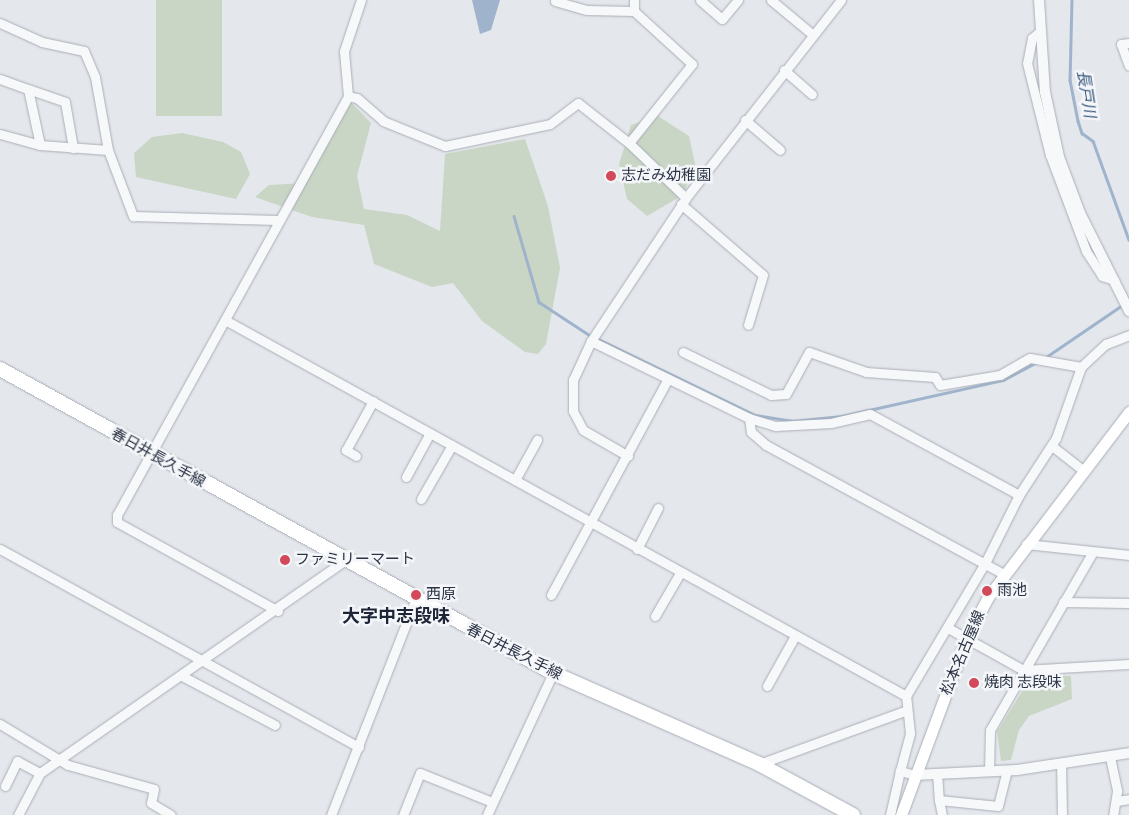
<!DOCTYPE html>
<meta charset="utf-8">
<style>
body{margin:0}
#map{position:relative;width:1129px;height:815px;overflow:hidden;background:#e4e7ec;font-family:"Source Sans 3","Noto Sans JP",sans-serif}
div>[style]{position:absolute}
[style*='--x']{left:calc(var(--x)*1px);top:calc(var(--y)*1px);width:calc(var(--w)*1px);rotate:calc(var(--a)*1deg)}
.green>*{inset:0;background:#c9d6c5;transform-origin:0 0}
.water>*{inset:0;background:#9fb4cc}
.stream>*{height:2.5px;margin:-1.25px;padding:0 1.25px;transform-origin:1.25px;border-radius:1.25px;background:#9fb4cc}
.roads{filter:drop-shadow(0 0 1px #a9aeb7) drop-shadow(0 0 1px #a9aeb7)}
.minor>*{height:9px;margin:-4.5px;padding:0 4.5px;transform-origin:4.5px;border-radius:4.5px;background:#f7f8fa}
.tertiary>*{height:10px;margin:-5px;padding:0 5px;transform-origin:5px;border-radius:5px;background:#f7f8fa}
.secondary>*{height:11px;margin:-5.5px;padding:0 5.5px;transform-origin:5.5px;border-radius:5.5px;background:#fff}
.primary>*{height:14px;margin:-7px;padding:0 7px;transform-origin:7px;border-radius:7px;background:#fff}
.dots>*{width:14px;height:14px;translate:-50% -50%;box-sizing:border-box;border:2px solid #f4f6f9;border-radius:50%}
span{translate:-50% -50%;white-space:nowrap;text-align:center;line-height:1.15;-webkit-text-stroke:5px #f4f6f9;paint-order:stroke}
.poi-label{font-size:15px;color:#2b3445}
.left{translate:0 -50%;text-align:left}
.street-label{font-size:15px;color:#2b3445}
.water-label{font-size:16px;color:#34527a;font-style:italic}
.quarter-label{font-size:18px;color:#1d2536;font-weight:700}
</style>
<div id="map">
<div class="green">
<i style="left:156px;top:0;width:66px;height:116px"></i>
<i style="clip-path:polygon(351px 102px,371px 123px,357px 176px,364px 209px,407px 215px,440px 231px,445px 154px,525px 139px,548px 206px,560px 268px,546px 344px,538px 354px,525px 352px,482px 321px,453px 283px,432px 287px,374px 264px,364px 225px,312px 217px,255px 197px,269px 185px,305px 183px)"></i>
<i style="clip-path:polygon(658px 116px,689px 136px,695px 164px,683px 195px,647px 216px,627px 199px,619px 164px,631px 125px)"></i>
<i style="clip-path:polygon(182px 133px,223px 142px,241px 152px,250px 174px,236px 199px,136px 177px,134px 153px,152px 137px)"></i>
<i style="clip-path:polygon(1032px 675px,1071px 676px,1072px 699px,1029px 716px,1019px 730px,1011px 760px,1001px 761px,997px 732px)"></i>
</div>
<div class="water">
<i style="clip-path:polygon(472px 0,500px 0,491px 30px,480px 34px)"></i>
</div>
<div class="stream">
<i style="--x:1072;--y:0;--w:80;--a:91.4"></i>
<i style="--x:1070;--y:80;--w:42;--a:79"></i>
<i style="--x:1078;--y:121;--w:13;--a:72"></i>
<i style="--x:1082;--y:133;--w:14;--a:36"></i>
<i style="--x:1093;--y:141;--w:105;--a:70"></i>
<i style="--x:514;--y:216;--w:90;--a:73.8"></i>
<i style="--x:539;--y:302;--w:62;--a:33.2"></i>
<i style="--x:596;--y:338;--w:177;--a:25.8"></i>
<i style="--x:755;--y:415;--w:38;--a:9"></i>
<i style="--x:793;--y:421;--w:49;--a:-5.8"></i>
<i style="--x:842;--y:416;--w:165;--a:-12.6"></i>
<i style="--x:1003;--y:380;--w:38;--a:-28"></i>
<i style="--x:1046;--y:357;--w:94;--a:-34.2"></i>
</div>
<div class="roads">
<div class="minor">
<i style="--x:700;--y:0;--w:29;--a:41"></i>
<i style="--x:722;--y:19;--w:25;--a:-50"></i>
<i style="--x:771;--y:0;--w:53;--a:39.7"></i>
<i style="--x:841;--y:0;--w:251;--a:128.1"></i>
<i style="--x:686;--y:198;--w:172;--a:123.6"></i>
<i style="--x:591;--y:341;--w:176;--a:26"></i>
<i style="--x:749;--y:418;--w:28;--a:17"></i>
<i style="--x:776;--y:426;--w:55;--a:-3.1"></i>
<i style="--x:831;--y:423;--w:40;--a:-13"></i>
<i style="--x:870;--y:414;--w:170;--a:28.5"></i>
<i style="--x:555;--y:1;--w:33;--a:16"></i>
<i style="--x:587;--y:10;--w:47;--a:1.2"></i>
<i style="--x:0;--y:23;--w:46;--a:24.3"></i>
<i style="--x:42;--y:42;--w:43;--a:12.1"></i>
<i style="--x:84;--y:51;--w:28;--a:67"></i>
<i style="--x:95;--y:77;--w:74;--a:79.9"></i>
<i style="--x:108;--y:150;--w:71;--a:69.3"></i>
<i style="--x:133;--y:216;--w:144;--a:1.6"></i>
<i style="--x:1038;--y:33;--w:8;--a:140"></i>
<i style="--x:1032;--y:38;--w:25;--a:101"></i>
<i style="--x:1027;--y:63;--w:95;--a:76"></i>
<i style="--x:1050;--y:155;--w:103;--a:69.4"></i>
<i style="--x:1086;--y:251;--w:30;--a:57"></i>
<i style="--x:1102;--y:276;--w:13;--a:18"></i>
<i style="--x:1129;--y:43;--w:8;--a:173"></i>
<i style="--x:1121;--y:44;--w:23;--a:70"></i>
<i style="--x:784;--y:70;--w:37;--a:41"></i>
<i style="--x:0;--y:79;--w:30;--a:20"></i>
<i style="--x:348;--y:96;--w:9;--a:13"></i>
<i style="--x:357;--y:98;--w:35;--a:41"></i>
<i style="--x:383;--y:121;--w:67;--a:22"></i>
<i style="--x:445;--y:146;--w:107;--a:-11.8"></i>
<i style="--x:550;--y:124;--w:35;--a:-37"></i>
<i style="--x:578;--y:103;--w:65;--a:38.1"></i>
<i style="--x:629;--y:143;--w:79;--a:44"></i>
<i style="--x:745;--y:120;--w:46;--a:40.6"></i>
<i style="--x:0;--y:134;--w:41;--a:15.4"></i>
<i style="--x:40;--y:145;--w:68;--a:4.2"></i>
<i style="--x:629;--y:143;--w:101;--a:-51.4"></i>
<i style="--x:692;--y:64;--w:79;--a:-137.6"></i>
<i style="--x:634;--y:11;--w:11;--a:-90"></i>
<i style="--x:40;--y:145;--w:57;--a:-102.1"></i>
<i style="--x:28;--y:89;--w:39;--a:19"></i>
<i style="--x:65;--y:102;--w:47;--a:80.1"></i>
<i style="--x:681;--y:204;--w:108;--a:40.9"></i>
<i style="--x:763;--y:275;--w:52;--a:106.7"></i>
<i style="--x:225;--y:320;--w:778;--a:28.9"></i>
<i style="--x:591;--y:341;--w:43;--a:114.8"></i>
<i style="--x:573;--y:380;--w:31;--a:90"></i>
<i style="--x:573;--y:411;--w:21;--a:62"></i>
<i style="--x:583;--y:430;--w:52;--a:30"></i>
<i style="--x:683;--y:352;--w:98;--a:26"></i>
<i style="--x:771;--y:395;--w:15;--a:-4"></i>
<i style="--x:786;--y:394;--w:48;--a:-61.3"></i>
<i style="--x:809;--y:352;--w:60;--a:19.3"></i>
<i style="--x:866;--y:372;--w:69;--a:4.1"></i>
<i style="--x:935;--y:377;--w:9;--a:58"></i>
<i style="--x:940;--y:385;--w:61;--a:-9.5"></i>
<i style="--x:1000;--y:375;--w:34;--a:-30"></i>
<i style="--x:1030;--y:358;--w:52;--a:10"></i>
<i style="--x:749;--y:418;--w:14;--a:82"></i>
<i style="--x:751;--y:432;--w:20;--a:41"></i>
<i style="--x:766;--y:445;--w:271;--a:28.5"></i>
<i style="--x:1052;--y:446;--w:41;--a:38"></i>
<i style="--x:356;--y:456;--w:12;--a:-149"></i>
<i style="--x:346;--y:450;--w:56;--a:-61.1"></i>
<i style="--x:406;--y:477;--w:50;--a:-61.4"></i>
<i style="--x:515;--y:480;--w:46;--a:-61.2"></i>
<i style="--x:421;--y:499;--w:62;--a:-60.1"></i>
<i style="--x:1026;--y:544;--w:104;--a:6.1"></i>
<i style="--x:0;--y:549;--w:410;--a:28.9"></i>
<i style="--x:637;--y:549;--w:46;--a:-62.9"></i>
<i style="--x:551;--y:595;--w:246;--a:-61.6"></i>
<i style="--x:1063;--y:602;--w:66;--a:0.9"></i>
<i style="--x:278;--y:611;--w:184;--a:-151.1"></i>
<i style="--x:117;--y:522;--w:7;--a:-90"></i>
<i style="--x:117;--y:515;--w:478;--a:-61.1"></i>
<i style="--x:348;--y:96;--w:45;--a:-95.1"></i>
<i style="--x:344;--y:51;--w:54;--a:-71.6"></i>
<i style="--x:655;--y:616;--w:50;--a:-59.8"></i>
<i style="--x:948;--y:628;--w:86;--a:29.2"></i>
<i style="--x:1023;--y:670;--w:106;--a:-3.2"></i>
<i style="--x:182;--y:676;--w:105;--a:27.8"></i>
<i style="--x:767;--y:686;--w:57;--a:-60.8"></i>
<i style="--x:0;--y:724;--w:79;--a:31.1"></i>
<i style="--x:68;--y:765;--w:89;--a:15.6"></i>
<i style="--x:154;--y:789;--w:14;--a:102"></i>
<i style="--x:151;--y:803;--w:23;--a:31"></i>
<i style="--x:1110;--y:757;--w:35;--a:78"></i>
<i style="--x:1117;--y:791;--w:24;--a:99"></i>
<i style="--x:1061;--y:763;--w:52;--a:88.9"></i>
<i style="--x:759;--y:764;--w:155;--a:-20"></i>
<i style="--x:989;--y:770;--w:40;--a:-88.6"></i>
<i style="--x:990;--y:730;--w:204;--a:-60"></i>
<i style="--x:937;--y:773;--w:27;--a:86"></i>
<i style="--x:939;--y:800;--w:59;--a:5.8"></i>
<i style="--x:998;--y:806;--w:37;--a:-76"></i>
<i style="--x:915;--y:775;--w:16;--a:-165"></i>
<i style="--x:900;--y:771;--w:39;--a:-75"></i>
<i style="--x:910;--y:733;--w:37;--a:-96"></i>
<i style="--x:906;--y:696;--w:155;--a:-59.3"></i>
<i style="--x:985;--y:563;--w:76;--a:-63.4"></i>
<i style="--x:1019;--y:495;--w:68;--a:-57"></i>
<i style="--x:1056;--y:438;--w:75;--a:-70.6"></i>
<i style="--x:1081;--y:367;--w:34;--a:-43"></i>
<i style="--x:1106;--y:344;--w:25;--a:-21"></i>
<i style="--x:5;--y:786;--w:28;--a:-64"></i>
<i style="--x:17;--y:761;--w:26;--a:28"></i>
<i style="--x:939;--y:800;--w:15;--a:79"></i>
<i style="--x:1117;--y:801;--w:12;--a:-9"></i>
<i style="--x:18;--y:815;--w:47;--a:-62.4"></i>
<i style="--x:40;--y:773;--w:371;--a:-34.9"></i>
<i style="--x:331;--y:815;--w:230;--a:-68.6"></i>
<i style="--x:403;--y:815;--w:45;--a:-68"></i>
<i style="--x:420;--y:773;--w:78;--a:21.9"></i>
<i style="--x:487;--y:815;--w:157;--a:-65.1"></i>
<i style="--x:890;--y:815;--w:45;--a:-77.2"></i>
</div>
<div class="tertiary">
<i style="--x:1039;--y:0;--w:92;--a:86.3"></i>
<i style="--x:1045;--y:92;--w:66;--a:77.8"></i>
<i style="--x:1059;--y:157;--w:60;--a:69.4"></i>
<i style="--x:1080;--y:213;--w:110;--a:63.4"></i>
<i style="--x:915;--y:775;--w:102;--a:-2.8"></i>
<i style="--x:1017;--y:770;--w:113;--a:-8.6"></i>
</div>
<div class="secondary">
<i style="--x:901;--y:815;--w:188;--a:-69.7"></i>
<i style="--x:966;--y:639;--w:47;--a:-62.4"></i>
<i style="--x:988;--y:597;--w:233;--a:-52.7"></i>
</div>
<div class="primary">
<i style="--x:0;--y:369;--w:631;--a:28.8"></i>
<i style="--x:553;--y:673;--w:225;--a:23.8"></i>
<i style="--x:759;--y:764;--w:107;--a:28.5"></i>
</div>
</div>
<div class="dots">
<i style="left:611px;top:176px;background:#d1495b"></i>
<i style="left:285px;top:560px;background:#d1495b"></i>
<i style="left:987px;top:591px;background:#d1495b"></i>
<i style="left:416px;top:595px;background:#d1495b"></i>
<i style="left:974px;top:683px;background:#d1495b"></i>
</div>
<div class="poi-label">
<span class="left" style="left:621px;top:176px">志だみ幼稚園</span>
<span class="left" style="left:295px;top:560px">ファミリーマート</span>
<span class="left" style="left:997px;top:591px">雨池</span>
<span class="left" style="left:426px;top:595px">西原</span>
<span class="left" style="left:984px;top:683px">焼肉 志段味</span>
</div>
<div class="street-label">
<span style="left:158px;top:458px;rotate:29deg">春日井長久手線</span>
<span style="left:514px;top:652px;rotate:27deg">春日井長久手線</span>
<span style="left:963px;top:653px;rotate:-67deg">松本名古屋線</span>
</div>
<div class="water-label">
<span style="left:1086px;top:94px;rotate:81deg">長戸川</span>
</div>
<div class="quarter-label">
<span style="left:396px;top:617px">大字中志段味</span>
</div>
</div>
